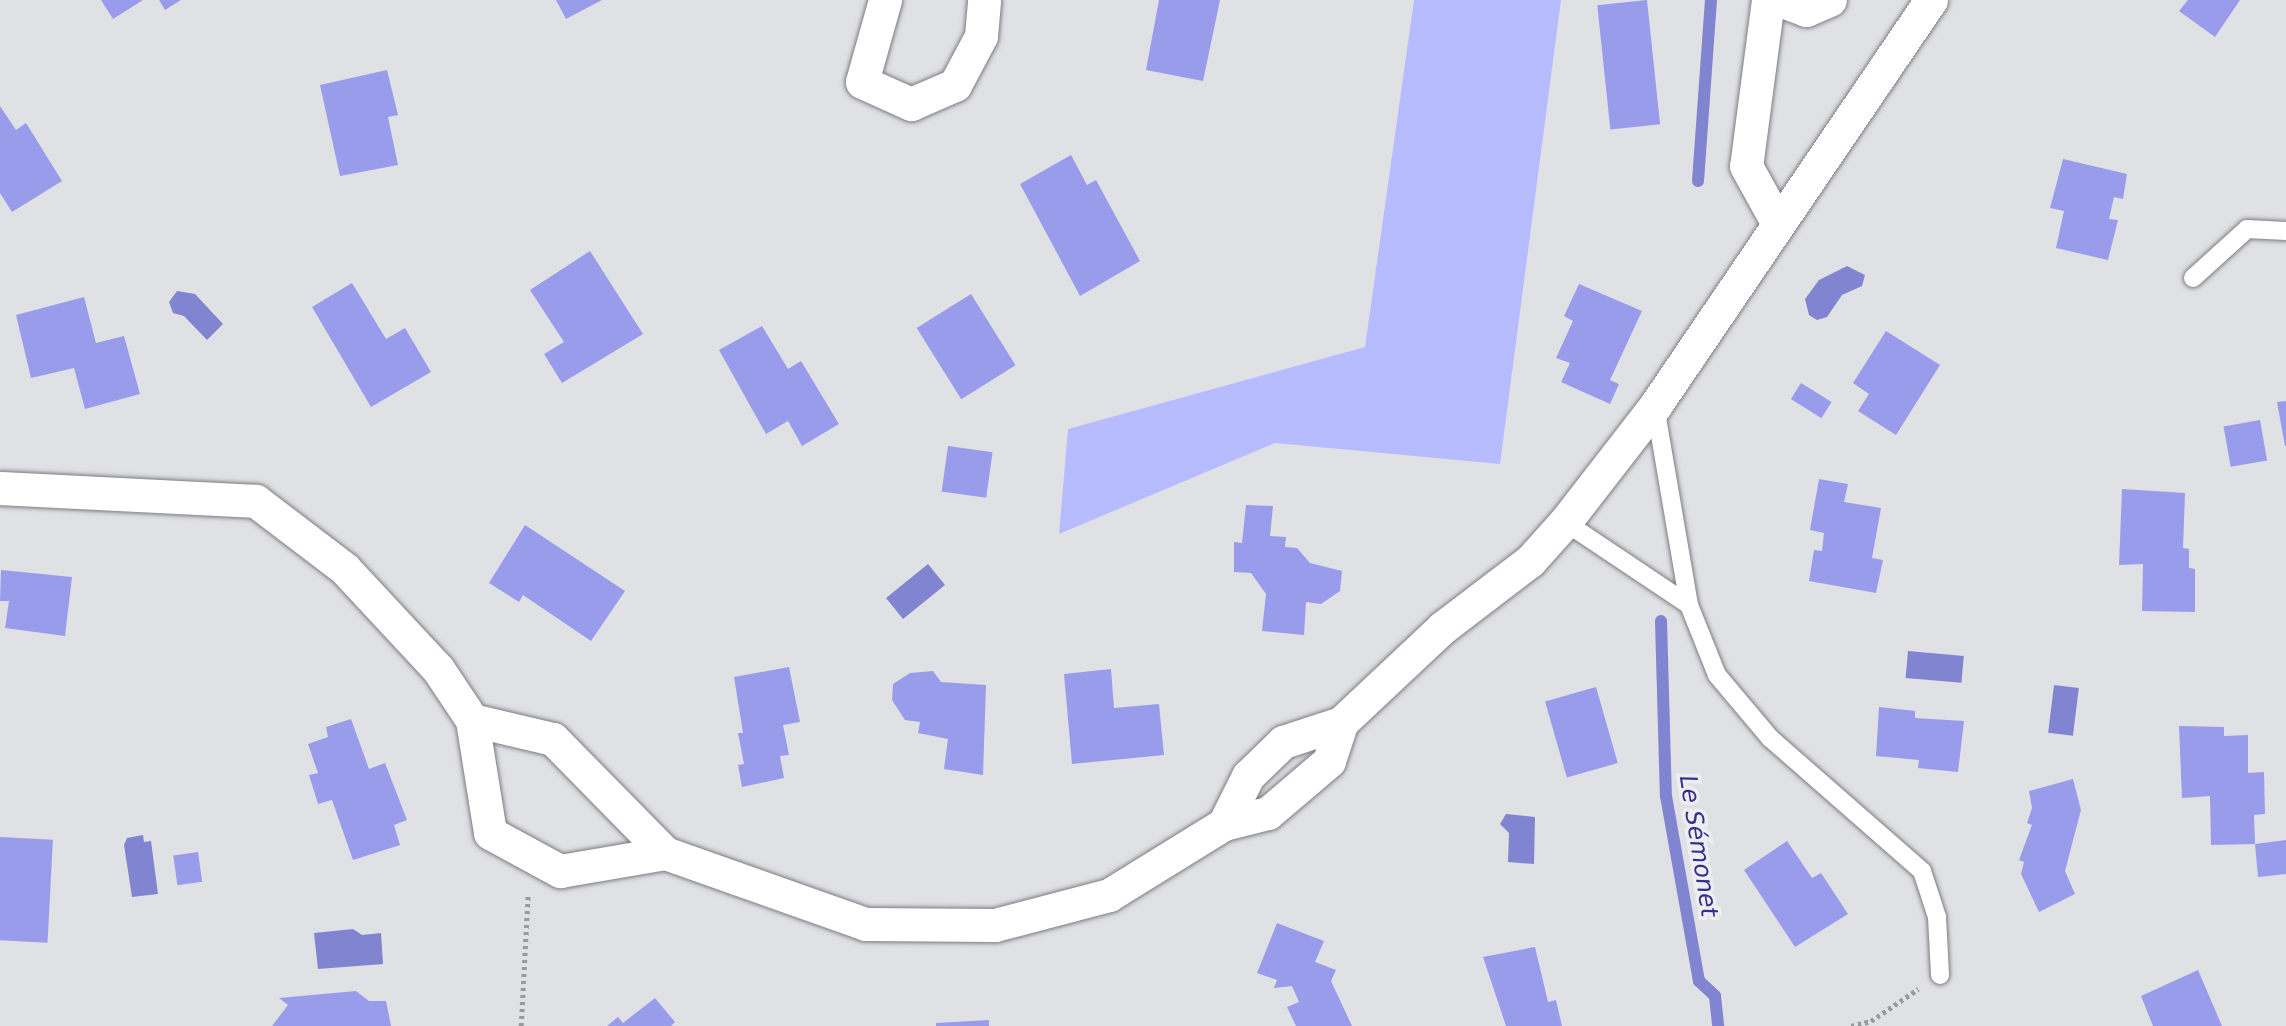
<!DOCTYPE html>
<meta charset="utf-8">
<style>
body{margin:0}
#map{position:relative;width:2286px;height:1026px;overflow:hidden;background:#e0e1e4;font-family:"DejaVu Sans",sans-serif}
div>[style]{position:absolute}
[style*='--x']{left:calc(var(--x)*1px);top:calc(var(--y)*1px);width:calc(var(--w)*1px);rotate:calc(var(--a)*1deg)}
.green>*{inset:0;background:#b7bbff}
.water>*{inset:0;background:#8184d1;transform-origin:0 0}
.stream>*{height:12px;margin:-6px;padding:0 6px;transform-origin:6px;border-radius:6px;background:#8184d1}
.building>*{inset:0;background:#999ceb;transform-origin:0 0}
.path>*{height:4.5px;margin-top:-2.25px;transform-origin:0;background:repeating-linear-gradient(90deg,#999a9c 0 3.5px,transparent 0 7px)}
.roads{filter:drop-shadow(0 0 2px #7d7d81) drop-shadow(0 0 2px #7d7d81)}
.service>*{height:18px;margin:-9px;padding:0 9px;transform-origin:9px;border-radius:9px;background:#fff}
.minor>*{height:33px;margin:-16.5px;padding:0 16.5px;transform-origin:16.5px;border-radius:16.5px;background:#fff}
span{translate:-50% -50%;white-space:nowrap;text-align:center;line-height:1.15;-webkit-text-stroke:7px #eeeef2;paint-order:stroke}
.water-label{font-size:24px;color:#372e89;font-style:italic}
</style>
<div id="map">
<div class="green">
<i style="clip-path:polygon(1414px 0,1561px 0,1500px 464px,1275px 443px,1059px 534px,1068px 429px,1365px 347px)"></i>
</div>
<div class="water">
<i style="clip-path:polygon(1847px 266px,1865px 275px,1862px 286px,1842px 295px,1827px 317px,1817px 320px,1809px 315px,1805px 299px,1819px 280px)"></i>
<i style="clip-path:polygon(177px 291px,195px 294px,223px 324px,207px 340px,184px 316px,173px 313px,169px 302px)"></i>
<i style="left:928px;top:564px;width:27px;height:54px;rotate:51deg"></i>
<i style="left:1908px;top:651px;width:56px;height:27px;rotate:5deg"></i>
<i style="left:2054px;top:685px;width:25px;height:48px;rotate:7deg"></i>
<i style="clip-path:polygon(1506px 814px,1535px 817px,1534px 864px,1508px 862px,1509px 833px,1500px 824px)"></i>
<i style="clip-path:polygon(143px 835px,144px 842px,151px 841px,158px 894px,132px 897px,124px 845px,127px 838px)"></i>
<i style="clip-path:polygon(353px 929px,362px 935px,381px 933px,383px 964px,318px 969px,314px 933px)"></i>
</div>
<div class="stream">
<i style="--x:1698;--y:181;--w:181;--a:-85.9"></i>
<i style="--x:1661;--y:621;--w:175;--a:88.4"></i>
<i style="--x:1666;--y:796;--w:188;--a:79.9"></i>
<i style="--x:1699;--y:981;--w:22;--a:43"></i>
<i style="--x:1715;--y:996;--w:30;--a:84"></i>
</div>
<div class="building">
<i style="clip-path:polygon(101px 0,143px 0,113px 19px)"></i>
<i style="clip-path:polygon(159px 0,181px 0,165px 10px)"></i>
<i style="clip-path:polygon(556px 0,602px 0,566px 19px)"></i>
<i style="clip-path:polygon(1159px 0,1220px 0,1203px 81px,1146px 70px)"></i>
<i style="left:1647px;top:0;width:125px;height:50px;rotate:84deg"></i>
<i style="clip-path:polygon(2188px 0,2240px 0,2215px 37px,2179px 11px)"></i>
<i style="clip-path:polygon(387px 70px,398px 115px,388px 117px,398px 165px,340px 176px,320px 85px)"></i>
<i style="clip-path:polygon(0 106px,16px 130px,26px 123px,62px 181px,12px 212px,0 193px)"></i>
<i style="clip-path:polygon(1071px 155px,1087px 185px,1096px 180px,1140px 261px,1080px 296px,1020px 184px)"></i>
<i style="clip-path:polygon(2063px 159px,2127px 174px,2123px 199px,2114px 197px,2109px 219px,2118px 220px,2108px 260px,2056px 248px,2064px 211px,2050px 208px)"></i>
<i style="clip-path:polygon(590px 251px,643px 334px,562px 383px,544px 354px,564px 342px,530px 290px)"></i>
<i style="clip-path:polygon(352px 283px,386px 339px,405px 328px,431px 372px,371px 407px,312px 307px)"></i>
<i style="clip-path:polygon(1579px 284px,1642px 311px,1610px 380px,1619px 384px,1610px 404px,1561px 382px,1570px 363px,1556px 358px,1573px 321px,1564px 316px)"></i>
<i style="left:971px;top:294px;width:84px;height:64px;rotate:58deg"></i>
<i style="clip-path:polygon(84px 297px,96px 343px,124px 336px,140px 394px,85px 409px,74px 368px,31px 378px,16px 315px)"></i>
<i style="clip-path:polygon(762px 326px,788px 369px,801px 361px,839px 424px,802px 446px,788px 421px,766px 434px,719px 350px)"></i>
<i style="clip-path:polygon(1886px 331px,1940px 365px,1896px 435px,1858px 411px,1869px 394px,1853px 383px)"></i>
<i style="left:1801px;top:383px;width:36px;height:19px;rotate:32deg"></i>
<i style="clip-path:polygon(2286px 401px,2286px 446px,2285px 446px,2277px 402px)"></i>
<i style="left:2260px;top:420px;width:41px;height:37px;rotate:80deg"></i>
<i style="left:948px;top:446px;width:45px;height:46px;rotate:8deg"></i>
<i style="clip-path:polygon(1819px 479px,1848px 484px,1844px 502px,1881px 508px,1872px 558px,1883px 560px,1876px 593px,1809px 581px,1814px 550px,1822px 551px,1824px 533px,1810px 530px)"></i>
<i style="clip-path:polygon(2122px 489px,2185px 493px,2183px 548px,2189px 549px,2189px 568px,2195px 569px,2195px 612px,2142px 611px,2143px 564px,2119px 565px)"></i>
<i style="clip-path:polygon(1246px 505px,1273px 506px,1270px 536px,1286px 537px,1285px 547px,1297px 548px,1310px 563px,1342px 571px,1340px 591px,1321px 604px,1306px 602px,1304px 635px,1262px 631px,1266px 594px,1251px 573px,1234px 572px,1234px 542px,1242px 543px)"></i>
<i style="clip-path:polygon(525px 525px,625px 591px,591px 641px,523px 595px,519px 602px,489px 583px)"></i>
<i style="clip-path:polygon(1px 570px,72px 577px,65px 636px,5px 628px,9px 601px,0 601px)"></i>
<i style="clip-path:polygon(789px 667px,800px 722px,783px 725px,789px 755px,780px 756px,784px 778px,742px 787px,738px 765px,744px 764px,738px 733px,743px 733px,734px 677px)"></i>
<i style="clip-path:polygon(1111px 669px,1114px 708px,1159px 704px,1164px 755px,1072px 764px,1064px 674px)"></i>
<i style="clip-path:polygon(933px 671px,941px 682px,986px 685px,983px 775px,944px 769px,948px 739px,918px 733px,920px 722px,905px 720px,892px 700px,893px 684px,910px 673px)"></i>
<i style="left:1596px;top:687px;width:79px;height:53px;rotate:74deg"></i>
<i style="clip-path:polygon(1879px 707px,1915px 711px,1915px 718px,1964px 721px,1958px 772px,1918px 768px,1919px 760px,1876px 756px)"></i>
<i style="clip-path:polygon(351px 719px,369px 769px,385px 763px,407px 820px,394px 825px,400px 845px,353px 860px,332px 800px,318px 804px,309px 775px,318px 773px,308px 744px,328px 737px,326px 727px)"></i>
<i style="clip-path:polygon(2179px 726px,2224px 727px,2224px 736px,2248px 735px,2248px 773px,2264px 772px,2265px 814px,2254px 815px,2255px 844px,2211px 845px,2210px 796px,2182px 798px)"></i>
<i style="clip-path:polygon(2073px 779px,2081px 810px,2065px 871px,2075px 894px,2039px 912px,2021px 874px,2024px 862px,2019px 860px,2032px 825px,2027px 823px,2032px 808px,2029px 791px)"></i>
<i style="left:0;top:837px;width:53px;height:103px;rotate:3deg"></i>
<i style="clip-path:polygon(2286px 840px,2286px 874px,2258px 877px,2255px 844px)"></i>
<i style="clip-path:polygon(1787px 841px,1812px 878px,1821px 873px,1848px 914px,1795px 947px,1744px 870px)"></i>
<i style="left:198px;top:852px;width:30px;height:25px;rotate:82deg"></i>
<i style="clip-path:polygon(1277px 923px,1324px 941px,1315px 962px,1336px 970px,1331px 981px,1352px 1026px,1296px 1026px,1287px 1007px,1299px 1002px,1292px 986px,1274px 988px,1277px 980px,1257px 973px)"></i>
<i style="clip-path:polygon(1535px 947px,1548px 1002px,1556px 1000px,1562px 1026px,1506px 1026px,1483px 957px)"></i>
<i style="clip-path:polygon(2198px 970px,2222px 1026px,2153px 1026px,2141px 996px)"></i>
<i style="clip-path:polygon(356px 991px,369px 1001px,386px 1001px,391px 1026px,272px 1026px,288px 1005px,279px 998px)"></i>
<i style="clip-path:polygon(655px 998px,675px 1022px,671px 1026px,607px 1026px,618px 1017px,623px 1023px)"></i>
<i style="clip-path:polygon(989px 1020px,989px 1026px,936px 1026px,936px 1023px)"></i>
</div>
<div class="path">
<i style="--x:521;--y:1026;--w:132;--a:-87"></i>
<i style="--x:1851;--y:1026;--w:21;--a:-14"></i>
<i style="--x:1871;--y:1021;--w:57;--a:-34.2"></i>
</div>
<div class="roads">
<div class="service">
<i style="--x:2193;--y:278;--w:73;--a:-42.2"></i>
<i style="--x:2247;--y:229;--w:39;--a:3"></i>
<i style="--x:1655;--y:406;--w:202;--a:80.3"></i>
<i style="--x:1689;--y:605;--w:75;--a:68.2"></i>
<i style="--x:1717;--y:675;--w:82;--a:49.9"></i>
<i style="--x:1770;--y:738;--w:202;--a:41.2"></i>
<i style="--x:1922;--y:871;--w:48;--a:71.9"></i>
<i style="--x:1937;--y:917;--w:58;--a:87"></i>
<i style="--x:1565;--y:522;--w:149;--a:33.8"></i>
</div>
<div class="minor">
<i style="--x:885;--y:0;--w:85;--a:105.7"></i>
<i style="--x:862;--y:82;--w:54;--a:24.2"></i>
<i style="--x:911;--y:104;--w:48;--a:-23.4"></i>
<i style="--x:955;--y:85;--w:55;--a:-62"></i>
<i style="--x:981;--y:36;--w:36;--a:-85"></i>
<i style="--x:1768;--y:0;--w:167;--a:97.5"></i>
<i style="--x:1746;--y:166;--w:64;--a:61"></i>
<i style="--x:1780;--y:0;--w:28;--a:21"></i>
<i style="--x:1806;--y:10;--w:26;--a:-23"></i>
<i style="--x:0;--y:488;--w:256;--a:2.9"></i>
<i style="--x:256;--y:501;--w:111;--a:37.3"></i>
<i style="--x:344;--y:568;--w:138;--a:47.1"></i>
<i style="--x:438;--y:669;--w:61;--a:56.3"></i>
<i style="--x:472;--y:720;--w:114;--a:80.9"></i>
<i style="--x:490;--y:833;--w:80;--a:28.5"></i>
<i style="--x:560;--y:871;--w:107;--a:-9.7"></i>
<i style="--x:472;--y:720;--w:83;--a:13.2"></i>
<i style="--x:553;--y:739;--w:160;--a:45.5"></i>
<i style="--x:665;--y:853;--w:212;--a:19.5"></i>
<i style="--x:865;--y:924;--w:130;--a:0.4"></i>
<i style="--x:995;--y:925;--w:118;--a:-14.7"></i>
<i style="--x:1109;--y:895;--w:135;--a:-31.7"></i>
<i style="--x:1224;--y:824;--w:45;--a:-14"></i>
<i style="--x:1268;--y:813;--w:80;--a:-40.4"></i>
<i style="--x:1329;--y:761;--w:40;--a:-72"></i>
<i style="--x:1224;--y:824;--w:54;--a:-63.4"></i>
<i style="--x:1248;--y:776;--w:49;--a:-44.2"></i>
<i style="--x:1283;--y:742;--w:61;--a:-18.1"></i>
<i style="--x:1341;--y:723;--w:139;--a:-43.2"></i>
<i style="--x:1442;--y:628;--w:111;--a:-37.3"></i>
<i style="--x:1530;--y:561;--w:52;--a:-48.1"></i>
<i style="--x:1565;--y:522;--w:147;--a:-52.2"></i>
<i style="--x:1655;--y:406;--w:491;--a:-55.8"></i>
</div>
</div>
<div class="water-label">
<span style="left:1698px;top:846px;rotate:81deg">Le Sémonet</span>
</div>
</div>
